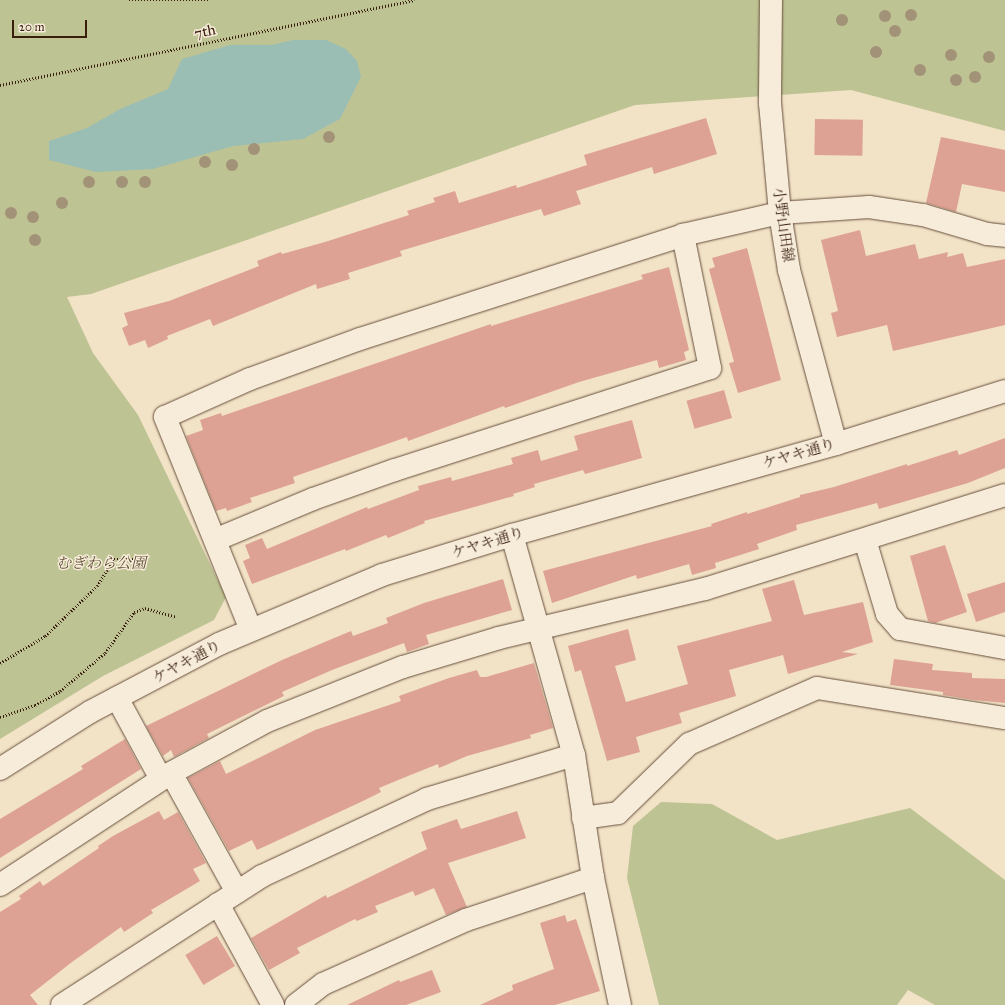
<!DOCTYPE html>
<meta charset="utf-8">
<style>
body{margin:0}
#map{position:relative;width:1005px;height:1005px;overflow:hidden;background:#f2e2c6;font-family:"IM FELL Great Primer","Noto Serif JP",serif}
div>[style]{position:absolute}
[style*='--x']{left:calc(var(--x)*1px);top:calc(var(--y)*1px);width:calc(var(--w)*1px);rotate:calc(var(--a)*1deg)}
.green>*{inset:0;background:#bdc393}
.water>*{inset:0;background:#9bbeb4}
.building>*{inset:0;background:#dea294;transform-origin:0 0}
.path>*{height:2.5px;margin-top:-1.25px;transform-origin:0;background:repeating-linear-gradient(90deg,#391e0e 0 1px,transparent 0 3px)}
.roads{filter:drop-shadow(0 0 1px #674f3c) drop-shadow(0 0 1px #674f3c)}
.street>*{height:22px;margin:-11px;padding:0 11px;transform-origin:11px;border-radius:11px;background:#f7ecda}
.secondary>*{height:22px;margin:-11px;padding:0 11px;transform-origin:11px;border-radius:11px;background:#f7ecda}
.trees>*{width:12px;height:12px;margin:-6px;border-radius:50%;background:#a29277}
span{translate:-50% -50%;white-space:nowrap;text-align:center;line-height:1.15;-webkit-text-stroke:3px #f7ecda;paint-order:stroke}
.street-label{font-size:15px;color:#391e0e}
.park-label{font-size:15px;color:#615036;font-style:italic}
.scale{position:absolute;left:12px;top:20px;width:75px;height:18px;box-sizing:border-box;border:2px solid #391e0e;border-top:0;padding-left:5px;font-size:12px;line-height:14px;white-space:nowrap;color:#391e0e;-webkit-text-stroke:3px #f7ecda;paint-order:stroke}
</style>
<div id="map">
<div class="green">
<i style="clip-path:polygon(0 0,1005px 0,1005px 131px,851px 90px,635px 105px,91px 294px,67px 297px,93px 353px,138px 415px,226px 597px,214px 620px,103px 676px,0 739px)"></i>
<i style="clip-path:polygon(661px 802px,712px 804px,777px 840px,910px 808px,1005px 880px,1005px 1005px,935px 1005px,908px 990px,897px 1005px,659px 1005px,627px 878px,633px 826px)"></i>
</div>
<div class="water">
<i style="clip-path:polygon(293px 40px,326px 40px,346px 49px,357px 61px,361px 77px,340px 119px,303px 139px,233px 146px,153px 169px,96px 172px,49px 160px,49px 141px,87px 128px,120px 109px,168px 89px,182px 59px,230px 45px,271px 45px)"></i>
</div>
<div class="building">
<i style="clip-path:polygon(706px 118px,717px 154px,654px 174px,652px 167px,576px 191px,581px 204px,544px 216px,541px 209px,400px 251px,402px 256px,348px 273px,350px 279px,317px 289px,316px 284px,213px 326px,210px 319px,167px 336px,168px 339px,148px 348px,145px 340px,129px 346px,122px 328px,128px 325px,124px 313px,169px 301px,259px 266px,257px 261px,281px 252px,282px 254px,325px 242px,409px 215px,407px 211px,435px 202px,433px 198px,455px 191px,459px 203px,516px 185px,517px 188px,587px 165px,584px 155px)"></i>
<i style="left:815px;top:119px;width:48px;height:36px;rotate:1deg"></i>
<i style="clip-path:polygon(941px 137px,1005px 150px,1005px 192px,962px 184px,956px 212px,926px 203px)"></i>
<i style="clip-path:polygon(860px 230px,866px 256px,915px 244px,919px 259px,948px 252px,947px 257px,963px 253px,967px 267px,1005px 259px,1005px 325px,893px 351px,887px 325px,837px 337px,831px 313px,838px 311px,821px 240px)"></i>
<i style="clip-path:polygon(747px 248px,781px 380px,738px 393px,729px 363px,734px 362px,709px 269px,715px 267px,712px 258px)"></i>
<i style="clip-path:polygon(669px 267px,689px 350px,684px 352px,686px 360px,659px 368px,657px 360px,579px 382px,505px 408px,504px 406px,408px 441px,407px 437px,293px 477px,295px 483px,250px 498px,252px 502px,227px 511px,226px 508px,216px 511px,186px 436px,203px 430px,200px 420px,221px 413px,222px 416px,491px 324px,491px 326px,643px 279px,641px 275px)"></i>
<i style="left:724px;top:390px;width:29px;height:39px;rotate:74deg"></i>
<i style="clip-path:polygon(632px 420px,642px 458px,585px 474px,583px 470px,534px 484px,535px 487px,513px 494px,514px 496px,424px 521px,425px 523px,388px 538px,386px 535px,346px 551px,345px 549px,252px 584px,243px 561px,250px 558px,245px 545px,262px 538px,267px 549px,367px 507px,368px 509px,419px 490px,418px 486px,451px 477px,452px 481px,513px 464px,511px 458px,538px 450px,541px 461px,578px 450px,574px 436px)"></i>
<i style="clip-path:polygon(1005px 438px,1005px 468px,968px 483px,879px 509px,877px 503px,796px 525px,797px 530px,757px 544px,759px 549px,715px 563px,716px 568px,692px 575px,689px 564px,637px 579px,636px 575px,552px 603px,543px 571px,712px 526px,711px 524px,747px 512px,747px 514px,800px 497px,800px 495px,834px 487px,907px 464px,907px 466px,957px 450px,959px 455px)"></i>
<i style="clip-path:polygon(945px 545px,967px 612px,935px 623px,928px 621px,910px 556px)"></i>
<i style="clip-path:polygon(503px 579px,512px 610px,426px 635px,429px 644px,407px 652px,404px 643px,332px 670px,282px 692px,284px 696px,207px 734px,209px 738px,174px 757px,171px 750px,163px 756px,146px 726px,282px 660px,339px 636px,351px 631px,353px 636px,388px 623px,386px 618px,424px 603px)"></i>
<i style="clip-path:polygon(794px 580px,804px 615px,863px 602px,873px 642px,842px 652px,858px 654px,788px 674px,783px 655px,729px 670px,736px 696px,679px 713px,682px 723px,636px 737px,640px 752px,607px 761px,581px 670px,575px 672px,568px 646px,628px 629px,636px 660px,615px 666px,626px 702px,688px 684px,677px 646px,772px 621px,762px 589px)"></i>
<i style="clip-path:polygon(1005px 582px,1005px 612px,976px 622px,967px 594px)"></i>
<i style="clip-path:polygon(894px 659px,933px 664px,932px 670px,972px 673px,972px 678px,1005px 679px,1005px 703px,974px 700px,943px 695px,943px 692px,890px 685px)"></i>
<i style="clip-path:polygon(534px 663px,553px 728px,530px 735px,531px 738px,467px 756px,439px 768px,438px 764px,408px 776px,379px 788px,381px 792px,363px 801px,257px 850px,252px 840px,229px 851px,188px 778px,220px 761px,226px 774px,315px 730px,401px 701px,399px 696px,449px 678px,477px 670px,480px 677px,486px 677px)"></i>
<i style="clip-path:polygon(125px 739px,141px 769px,0 858px,0 819px,83px 769px,81px 766px)"></i>
<i style="clip-path:polygon(159px 811px,164px 820px,178px 812px,206px 863px,193px 869px,200px 881px,151px 910px,153px 913px,124px 932px,121px 927px,72px 962px,30px 995px,38px 1005px,0 1005px,0 912px,21px 899px,19px 896px,40px 881px,43px 886px,99px 848px,98px 846px,113px 836px)"></i>
<i style="clip-path:polygon(517px 811px,526px 838px,448px 863px,467px 907px,446px 915px,434px 888px,415px 896px,413px 891px,375px 906px,378px 912px,357px 921px,355px 919px,297px 948px,300px 953px,269px 970px,251px 938px,326px 895px,327px 898px,427px 849px,421px 832px,457px 819px,461px 829px)"></i>
<i style="clip-path:polygon(565px 915px,567px 922px,576px 919px,600px 991px,555px 1005px,480px 1005px,513px 990px,512px 985px,554px 969px,540px 923px)"></i>
<i style="left:217px;top:936px;width:35px;height:37px;rotate:59deg"></i>
<i style="clip-path:polygon(432px 970px,441px 992px,406px 1005px,347px 1005px,399px 980px,400px 982px)"></i>
</div>
<div class="path">
<i style="--x:129;--y:0;--w:79;--a:0"></i>
<i style="--x:0;--y:85;--w:423;--a:-11.6"></i>
<i style="--x:0;--y:663;--w:52;--a:-31"></i>
<i style="--x:45;--y:636;--w:72;--a:-43.9"></i>
<i style="--x:97;--y:586;--w:32;--a:-58"></i>
<i style="--x:114;--y:559;--w:22;--a:0"></i>
<i style="--x:0;--y:717;--w:37;--a:-19"></i>
<i style="--x:35;--y:705;--w:29;--a:-29"></i>
<i style="--x:60;--y:691;--w:59;--a:-40.2"></i>
<i style="--x:105;--y:653;--w:50;--a:-54.7"></i>
<i style="--x:134;--y:612;--w:12;--a:-20"></i>
<i style="--x:145;--y:608;--w:32;--a:16"></i>
</div>
<div class="roads">
<div class="street">
<i style="--x:512;--y:535;--w:229;--a:74.3"></i>
<i style="--x:574;--y:755;--w:124;--a:81.2"></i>
<i style="--x:593;--y:878;--w:130;--a:78"></i>
<i style="--x:215;--y:540;--w:106;--a:-22.7"></i>
<i style="--x:313;--y:499;--w:87;--a:-19.5"></i>
<i style="--x:395;--y:470;--w:331;--a:-17.9"></i>
<i style="--x:710;--y:368;--w:136;--a:-101.5"></i>
<i style="--x:865;--y:540;--w:77;--a:73.4"></i>
<i style="--x:887;--y:614;--w:20;--a:49"></i>
<i style="--x:900;--y:629;--w:107;--a:10.3"></i>
<i style="--x:251;--y:630;--w:230;--a:-112"></i>
<i style="--x:165;--y:417;--w:93;--a:-24.1"></i>
<i style="--x:250;--y:379;--w:117;--a:-20"></i>
<i style="--x:360;--y:339;--w:339;--a:-17.8"></i>
<i style="--x:683;--y:235;--w:99;--a:-12.8"></i>
<i style="--x:780;--y:213;--w:89;--a:-3.9"></i>
<i style="--x:869;--y:207;--w:55;--a:8.4"></i>
<i style="--x:923;--y:215;--w:67;--a:16.5"></i>
<i style="--x:987;--y:234;--w:18;--a:6"></i>
<i style="--x:117;--y:698;--w:92;--a:61.5"></i>
<i style="--x:171;--y:773;--w:136;--a:61"></i>
<i style="--x:583;--y:818;--w:35;--a:-8"></i>
<i style="--x:618;--y:813;--w:99;--a:-44.2"></i>
<i style="--x:689;--y:744;--w:140;--a:-23.6"></i>
<i style="--x:817;--y:688;--w:190;--a:9.1"></i>
<i style="--x:0;--y:885;--w:204;--a:-33.2"></i>
<i style="--x:171;--y:773;--w:109;--a:-28.4"></i>
<i style="--x:267;--y:721;--w:146;--a:-21.7"></i>
<i style="--x:403;--y:667;--w:100;--a:-16.8"></i>
<i style="--x:499;--y:638;--w:212;--a:-13.4"></i>
<i style="--x:705;--y:589;--w:314;--a:-17.4"></i>
<i style="--x:218;--y:904;--w:115;--a:61.4"></i>
<i style="--x:62;--y:1005;--w:238;--a:-32.8"></i>
<i style="--x:262;--y:876;--w:182;--a:-25"></i>
<i style="--x:427;--y:799;--w:153;--a:-16.7"></i>
<i style="--x:296;--y:1005;--w:34;--a:-38"></i>
<i style="--x:323;--y:984;--w:157;--a:-24.1"></i>
<i style="--x:466;--y:920;--w:134;--a:-18.3"></i>
</div>
<div class="secondary">
<i style="--x:771;--y:0;--w:103;--a:90.6"></i>
<i style="--x:770;--y:103;--w:110;--a:84.8"></i>
<i style="--x:780;--y:213;--w:58;--a:81"></i>
<i style="--x:789;--y:270;--w:180;--a:74.9"></i>
<i style="--x:0;--y:769;--w:107;--a:-32.3"></i>
<i style="--x:90;--y:712;--w:146;--a:-27.8"></i>
<i style="--x:219;--y:644;--w:177;--a:-22.9"></i>
<i style="--x:382;--y:575;--w:136;--a:-17.1"></i>
<i style="--x:512;--y:535;--w:337;--a:-15.7"></i>
<i style="--x:836;--y:444;--w:177;--a:-17.4"></i>
</div>
</div>
<div class="trees">
<i style="left:911px;top:15px"></i>
<i style="left:885px;top:16px"></i>
<i style="left:842px;top:20px"></i>
<i style="left:895px;top:31px"></i>
<i style="left:876px;top:52px"></i>
<i style="left:951px;top:55px"></i>
<i style="left:989px;top:57px"></i>
<i style="left:920px;top:70px"></i>
<i style="left:975px;top:77px"></i>
<i style="left:956px;top:80px"></i>
<i style="left:329px;top:137px"></i>
<i style="left:254px;top:149px"></i>
<i style="left:205px;top:162px"></i>
<i style="left:232px;top:165px"></i>
<i style="left:89px;top:182px"></i>
<i style="left:122px;top:182px"></i>
<i style="left:145px;top:182px"></i>
<i style="left:62px;top:203px"></i>
<i style="left:11px;top:213px"></i>
<i style="left:33px;top:217px"></i>
<i style="left:35px;top:240px"></i>
</div>
<div class="street-label">
<span style="left:205px;top:32px;rotate:-12deg">7th</span>
<span style="left:783px;top:225px;rotate:82deg">小野山田線</span>
<span style="left:799px;top:454px;rotate:-16deg">ケヤキ通り</span>
<span style="left:488px;top:543px;rotate:-17deg">ケヤキ通り</span>
<span style="left:187px;top:662px;rotate:-28deg">ケヤキ通り</span>
</div>
<div class="park-label">
<span style="left:101px;top:564px">むぎわら公園</span>
</div>
<div class="scale">20 m</div>
</div>
